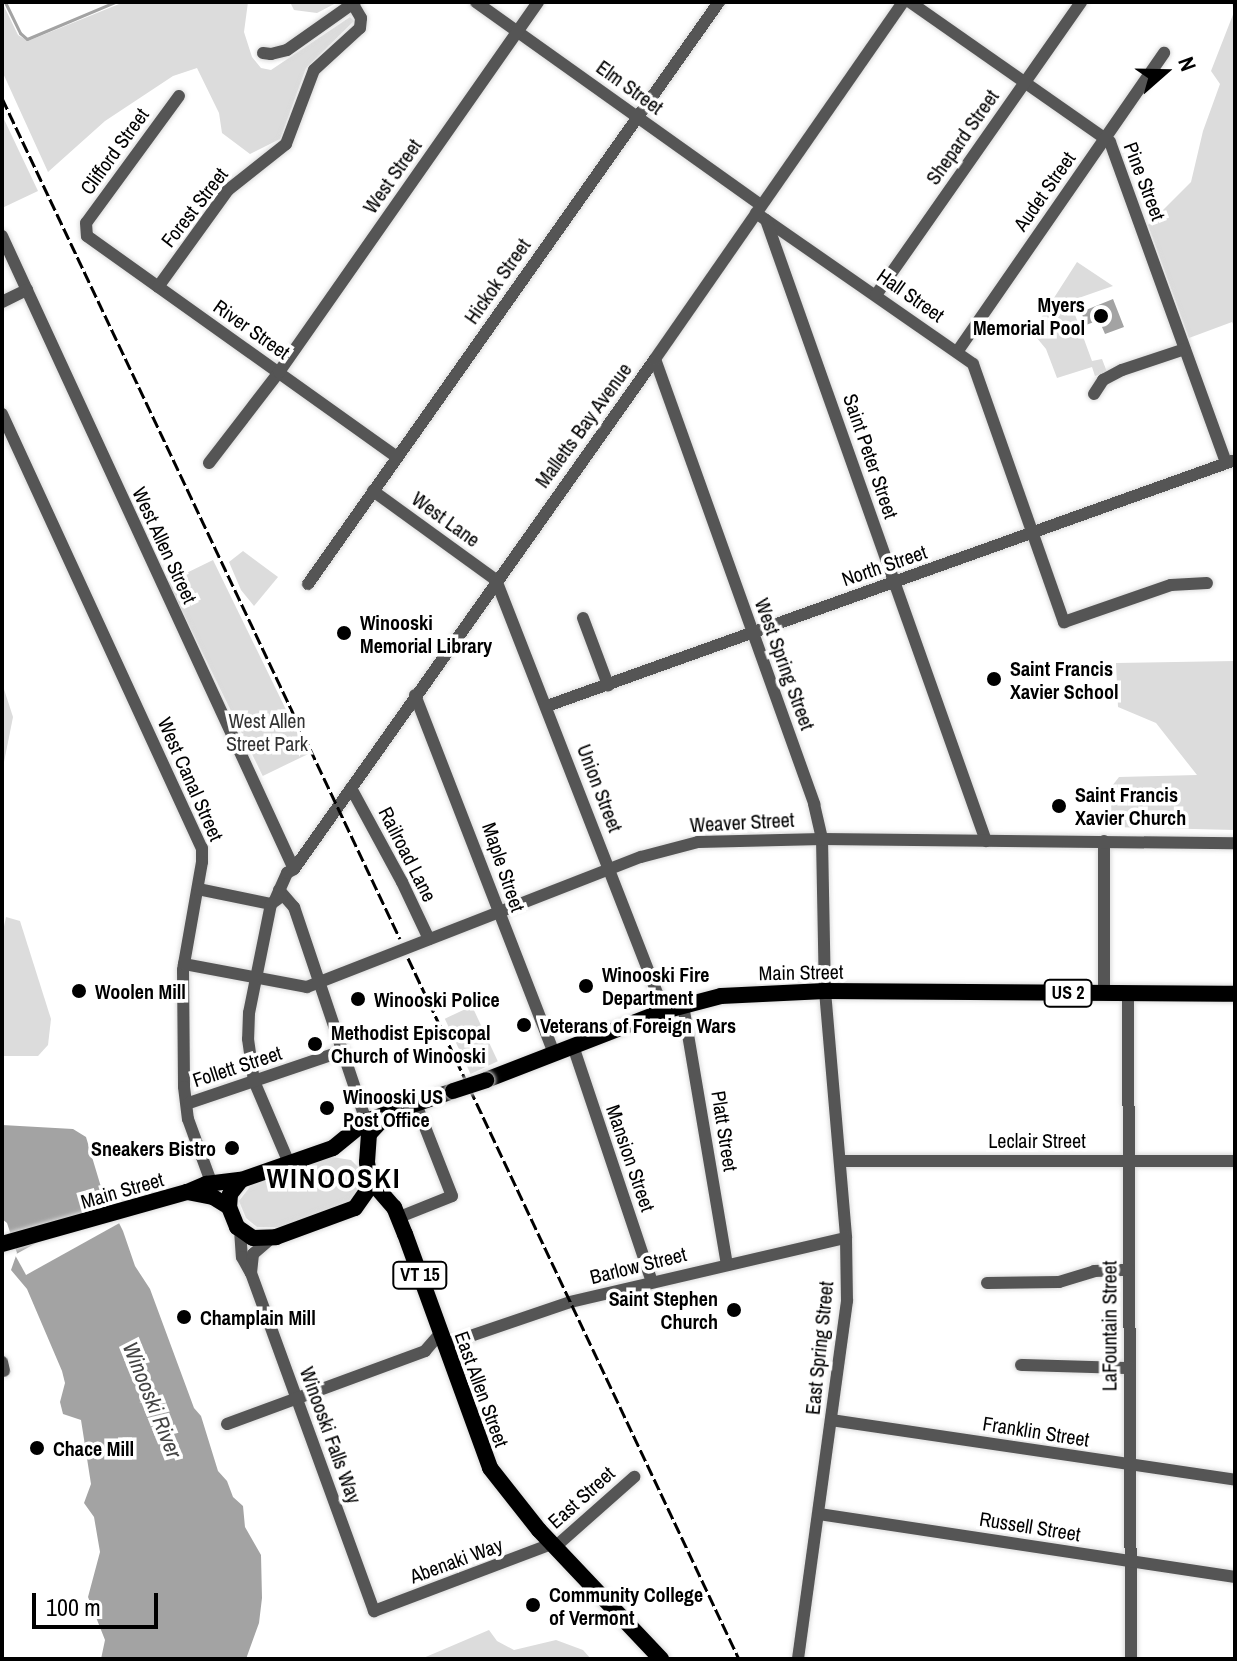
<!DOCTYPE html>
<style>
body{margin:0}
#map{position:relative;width:1237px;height:1661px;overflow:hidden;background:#fff;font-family:"Archivo Narrow",sans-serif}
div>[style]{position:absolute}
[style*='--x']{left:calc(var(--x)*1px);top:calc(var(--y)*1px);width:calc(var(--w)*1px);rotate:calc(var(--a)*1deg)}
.green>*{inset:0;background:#dcdcdc;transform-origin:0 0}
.water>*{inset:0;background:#a3a3a3}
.pier>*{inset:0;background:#fff;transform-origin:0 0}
.stream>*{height:3px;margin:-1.5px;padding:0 1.5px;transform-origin:1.5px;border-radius:1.5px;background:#a3a3a3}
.roads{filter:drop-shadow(0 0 2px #dbdbdb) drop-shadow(0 0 2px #dbdbdb)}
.minor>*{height:12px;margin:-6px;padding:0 6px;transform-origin:6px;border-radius:6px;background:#555}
.major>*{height:16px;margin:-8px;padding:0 8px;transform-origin:8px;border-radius:8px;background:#000}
.rail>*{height:3px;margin-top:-1.5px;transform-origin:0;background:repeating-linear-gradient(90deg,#000 0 12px,transparent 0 16px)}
.bridges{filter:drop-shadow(0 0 2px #dbdbdb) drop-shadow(0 0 2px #dbdbdb)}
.major-bridge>*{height:16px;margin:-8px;padding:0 8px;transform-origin:8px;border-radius:8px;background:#000}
.dots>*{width:22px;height:22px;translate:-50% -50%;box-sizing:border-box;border:4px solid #fff;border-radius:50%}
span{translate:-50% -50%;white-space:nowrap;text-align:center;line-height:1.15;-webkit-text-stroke:7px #fff;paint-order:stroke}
.shield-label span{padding:2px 6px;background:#fff;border:2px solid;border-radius:6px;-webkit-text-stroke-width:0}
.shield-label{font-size:18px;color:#000;font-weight:700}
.street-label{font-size:20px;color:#000}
.poi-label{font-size:20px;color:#000;font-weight:700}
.right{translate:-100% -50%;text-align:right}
.left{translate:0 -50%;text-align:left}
.park-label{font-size:20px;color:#333}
.water-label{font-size:22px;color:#444;font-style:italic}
.district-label{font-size:28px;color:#000;font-weight:700;letter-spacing:2px}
.frame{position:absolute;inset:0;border:4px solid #000;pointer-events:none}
.north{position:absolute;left:1125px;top:32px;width:80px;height:80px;-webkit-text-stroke:6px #fff;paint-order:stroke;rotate:70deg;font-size:22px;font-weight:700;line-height:32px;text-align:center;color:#000}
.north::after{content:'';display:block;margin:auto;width:28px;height:36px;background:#000;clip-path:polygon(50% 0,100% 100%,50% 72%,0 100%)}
.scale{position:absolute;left:32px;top:1593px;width:126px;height:36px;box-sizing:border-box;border:4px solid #000;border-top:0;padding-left:10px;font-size:24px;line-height:28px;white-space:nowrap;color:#000;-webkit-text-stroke:6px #fff;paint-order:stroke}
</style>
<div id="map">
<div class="green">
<i style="clip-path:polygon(2px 2px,18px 35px,28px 41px,124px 2px,248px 2px,244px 32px,252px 57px,261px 68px,271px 70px,350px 17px,354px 21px,306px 68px,280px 139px,250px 154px,222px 133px,219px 113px,197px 68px,173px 76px,105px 121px,48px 172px,2px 71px)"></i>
<i style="clip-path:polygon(290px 2px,338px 2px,317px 13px,294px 10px)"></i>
<i style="clip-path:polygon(1232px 2px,1235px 2px,1235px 328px,1232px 322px,1189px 338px,1148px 225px,1191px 182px,1203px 131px,1220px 84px,1211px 71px,1234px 12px)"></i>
<i style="clip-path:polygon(2px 115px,38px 191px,2px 208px)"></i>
<i style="clip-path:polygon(1077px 262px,1113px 286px,1070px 301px,1092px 361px,1102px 359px,1107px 372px,1095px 376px,1092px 367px,1057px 378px,1046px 349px,1032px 332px)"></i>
<i style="clip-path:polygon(243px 551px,278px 577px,254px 606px,241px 590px,229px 562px)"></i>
<i style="left:213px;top:560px;width:216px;height:50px;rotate:64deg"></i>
<i style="clip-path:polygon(1235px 661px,1235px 830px,1110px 827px,1112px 786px,1119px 777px,1197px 775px,1156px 723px,1118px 707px,1116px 663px)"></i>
<i style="clip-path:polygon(2px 683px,13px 717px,2px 772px)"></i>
<i style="clip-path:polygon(6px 917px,20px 921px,51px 1019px,48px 1045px,38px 1056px,2px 1056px,2px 936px)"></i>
<i style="left:472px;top:1006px;width:61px;height:30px;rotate:65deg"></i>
<i style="clip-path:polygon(332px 1157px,351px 1160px,359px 1168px,361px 1188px,355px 1200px,283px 1227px,257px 1227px,246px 1218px,239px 1201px,252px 1184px)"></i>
<i style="clip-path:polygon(489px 1630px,497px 1641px,514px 1650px,556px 1640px,583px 1650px,591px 1659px,421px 1659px)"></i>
</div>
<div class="water">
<i style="clip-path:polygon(1113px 299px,1124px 327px,1105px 334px,1099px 320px,1086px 325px,1081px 312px)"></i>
<i style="clip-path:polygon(2px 1125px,73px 1129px,86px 1137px,101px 1187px,123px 1231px,135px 1266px,150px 1289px,194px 1408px,201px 1416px,218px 1471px,227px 1481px,233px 1497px,243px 1506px,245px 1527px,261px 1555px,262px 1598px,259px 1623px,246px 1659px,101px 1659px,105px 1640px,88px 1597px,100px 1552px,94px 1517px,84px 1503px,91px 1484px,81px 1420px,63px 1414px,60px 1402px,65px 1383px,62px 1371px,27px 1289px,11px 1270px,17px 1253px,7px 1223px,2px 1219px)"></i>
</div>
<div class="pier">
<i style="left:112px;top:1201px;width:23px;height:111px;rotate:61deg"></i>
</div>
<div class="stream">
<i style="--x:5;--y:2;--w:34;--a:64"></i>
<i style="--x:20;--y:33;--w:9;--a:41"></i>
<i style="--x:27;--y:39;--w:95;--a:-22.8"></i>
</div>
<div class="roads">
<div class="minor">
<i style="--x:476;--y:2;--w:350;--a:35.5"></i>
<i style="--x:910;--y:2;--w:244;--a:35"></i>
<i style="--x:1110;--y:142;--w:341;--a:70.1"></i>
<i style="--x:263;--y:53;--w:8;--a:7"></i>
<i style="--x:271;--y:54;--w:16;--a:-14"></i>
<i style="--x:287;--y:50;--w:83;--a:-35.2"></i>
<i style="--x:179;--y:96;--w:157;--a:126.2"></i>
<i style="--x:86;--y:223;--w:13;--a:86"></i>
<i style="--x:87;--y:236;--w:381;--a:35.5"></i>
<i style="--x:756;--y:213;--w:264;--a:34.8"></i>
<i style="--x:973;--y:364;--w:274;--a:70.6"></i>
<i style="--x:1064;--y:622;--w:113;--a:-19.1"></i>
<i style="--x:1171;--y:585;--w:36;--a:-3"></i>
<i style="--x:766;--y:220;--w:659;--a:70.49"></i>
<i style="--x:2;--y:236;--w:697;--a:65.24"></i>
<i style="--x:158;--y:287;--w:120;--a:-54.2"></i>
<i style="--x:228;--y:190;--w:74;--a:-38.4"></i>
<i style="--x:286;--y:144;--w:79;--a:-69.3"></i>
<i style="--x:314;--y:70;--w:62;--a:-42.4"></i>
<i style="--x:360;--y:28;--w:10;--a:-84"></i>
<i style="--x:361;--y:18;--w:16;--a:-120"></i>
<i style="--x:876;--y:295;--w:358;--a:-55"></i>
<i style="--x:2;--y:302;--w:28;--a:-26"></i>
<i style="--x:957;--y:352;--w:364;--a:-55.3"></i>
<i style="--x:655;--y:359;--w:473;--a:70.3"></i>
<i style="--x:814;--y:804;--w:36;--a:77"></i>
<i style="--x:822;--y:839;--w:152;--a:88.9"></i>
<i style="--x:825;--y:991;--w:248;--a:85.1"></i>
<i style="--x:846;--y:1238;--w:63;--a:89.1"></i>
<i style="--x:847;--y:1301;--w:361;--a:97.8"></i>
<i style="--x:1094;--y:394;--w:17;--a:-57"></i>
<i style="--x:1103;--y:380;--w:21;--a:-28"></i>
<i style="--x:1122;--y:370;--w:66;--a:-18.4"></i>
<i style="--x:2;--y:414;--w:478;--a:65.3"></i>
<i style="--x:202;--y:848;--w:14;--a:90"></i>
<i style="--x:202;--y:862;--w:110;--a:100"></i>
<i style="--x:183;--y:970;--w:117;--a:89.5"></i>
<i style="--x:184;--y:1087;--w:32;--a:83"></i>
<i style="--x:188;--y:1119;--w:67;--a:69.9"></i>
<i style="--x:209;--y:463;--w:115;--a:-52.4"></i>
<i style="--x:279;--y:372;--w:452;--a:-55"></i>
<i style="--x:373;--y:491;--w:152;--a:35.9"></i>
<i style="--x:496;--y:580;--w:463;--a:68.7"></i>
<i style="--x:308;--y:584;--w:712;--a:-54.77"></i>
<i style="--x:583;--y:618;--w:72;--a:69.5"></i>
<i style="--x:415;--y:695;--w:384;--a:68.8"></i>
<i style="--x:547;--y:706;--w:731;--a:-19.67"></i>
<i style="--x:351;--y:788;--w:107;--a:61.5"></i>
<i style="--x:402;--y:882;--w:63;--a:64.7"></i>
<i style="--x:1104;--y:841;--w:152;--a:90"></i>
<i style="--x:198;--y:889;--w:75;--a:11.6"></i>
<i style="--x:279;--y:890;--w:23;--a:49"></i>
<i style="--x:294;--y:907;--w:226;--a:71.4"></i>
<i style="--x:282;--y:896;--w:14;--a:144"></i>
<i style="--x:271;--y:904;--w:111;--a:101.4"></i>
<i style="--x:249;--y:1013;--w:26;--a:92"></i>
<i style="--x:248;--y:1039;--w:42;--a:81.9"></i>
<i style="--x:254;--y:1081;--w:89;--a:66.9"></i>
<i style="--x:275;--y:900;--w:30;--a:-66"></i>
<i style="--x:287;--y:873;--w:8;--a:-30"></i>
<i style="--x:294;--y:869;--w:625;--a:-54.71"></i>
<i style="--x:655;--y:359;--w:435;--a:-55.2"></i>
<i style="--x:184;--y:964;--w:125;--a:10.6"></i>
<i style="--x:307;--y:987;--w:358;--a:-21.3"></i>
<i style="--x:641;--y:857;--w:59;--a:-14.7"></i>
<i style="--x:698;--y:842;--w:124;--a:-1.4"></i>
<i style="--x:822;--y:839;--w:413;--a:0.6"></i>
<i style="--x:1128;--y:994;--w:665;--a:89.74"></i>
<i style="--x:683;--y:1005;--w:263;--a:80.4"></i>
<i style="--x:573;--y:1046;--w:249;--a:71.5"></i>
<i style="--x:189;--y:1103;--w:163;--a:-18.7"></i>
<i style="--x:840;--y:1161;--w:395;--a:0"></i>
<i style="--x:397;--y:1218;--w:59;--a:-21.8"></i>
<i style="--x:452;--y:1196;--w:99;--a:-111.4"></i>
<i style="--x:240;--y:1230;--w:27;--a:86"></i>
<i style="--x:242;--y:1257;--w:18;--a:61"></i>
<i style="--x:251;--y:1273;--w:360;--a:70"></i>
<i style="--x:374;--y:1611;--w:189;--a:-20.7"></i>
<i style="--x:251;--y:1273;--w:19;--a:-84"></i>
<i style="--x:253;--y:1254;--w:23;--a:-41"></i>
<i style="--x:987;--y:1283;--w:72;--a:-0.8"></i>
<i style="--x:1059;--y:1282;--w:37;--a:-17"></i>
<i style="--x:1094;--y:1271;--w:35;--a:-2"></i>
<i style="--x:444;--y:1345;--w:133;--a:-18.8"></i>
<i style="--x:570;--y:1302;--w:283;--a:-13.1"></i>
<i style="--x:2;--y:1362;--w:9;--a:77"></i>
<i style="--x:1021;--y:1365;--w:107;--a:1.6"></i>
<i style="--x:831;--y:1420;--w:408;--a:8.4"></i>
<i style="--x:227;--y:1424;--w:211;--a:-20.2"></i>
<i style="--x:425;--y:1351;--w:23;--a:-49"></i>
<i style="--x:819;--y:1514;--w:421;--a:8.6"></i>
<i style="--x:555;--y:1547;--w:106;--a:-41.5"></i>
</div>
<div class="major">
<i style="--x:486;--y:1080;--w:191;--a:-21.2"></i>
<i style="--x:664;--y:1011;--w:59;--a:-14.7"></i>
<i style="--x:721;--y:996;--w:104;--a:-2.8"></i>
<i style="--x:825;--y:991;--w:410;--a:0.4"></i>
<i style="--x:241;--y:1180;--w:18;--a:128"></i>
<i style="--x:230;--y:1194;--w:13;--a:94"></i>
<i style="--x:229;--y:1207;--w:22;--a:68"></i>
<i style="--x:237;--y:1227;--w:19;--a:35"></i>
<i style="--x:253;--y:1238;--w:23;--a:-2"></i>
<i style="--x:276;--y:1237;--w:84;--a:-20.2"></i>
<i style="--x:355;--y:1208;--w:28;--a:-55"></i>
<i style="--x:371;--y:1185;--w:23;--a:-100"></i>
<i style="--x:367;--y:1162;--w:28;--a:-86"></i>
<i style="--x:369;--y:1134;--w:22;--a:-47"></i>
<i style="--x:371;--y:1181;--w:35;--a:49"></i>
<i style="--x:394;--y:1207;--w:29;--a:68"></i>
<i style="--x:405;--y:1234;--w:249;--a:70"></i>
<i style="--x:490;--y:1468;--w:79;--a:51.7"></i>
<i style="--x:539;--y:1530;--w:178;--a:46.6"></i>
<i style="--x:187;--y:1192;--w:26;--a:11"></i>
<i style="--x:213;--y:1197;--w:19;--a:32"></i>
<i style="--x:2;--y:1244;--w:192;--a:-15.7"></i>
<i style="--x:187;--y:1192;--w:21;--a:-23"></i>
<i style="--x:206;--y:1184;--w:35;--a:-7"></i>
<i style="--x:241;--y:1180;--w:97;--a:-19.2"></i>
<i style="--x:333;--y:1148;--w:43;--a:-39.3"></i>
<i style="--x:366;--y:1121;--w:92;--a:-19"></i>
</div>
</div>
<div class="rail">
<i style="--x:2;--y:98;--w:930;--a:64.67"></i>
<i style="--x:408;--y:958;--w:775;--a:64.72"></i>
</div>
<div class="bridges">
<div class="major-bridge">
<i style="--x:453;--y:1091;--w:35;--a:-18"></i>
</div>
</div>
<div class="dots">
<i style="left:1101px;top:316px;background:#000"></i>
<i style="left:344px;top:633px;background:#000"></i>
<i style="left:994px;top:679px;background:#000"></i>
<i style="left:1059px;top:806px;background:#000"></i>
<i style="left:586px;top:986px;background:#000"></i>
<i style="left:79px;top:991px;background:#000"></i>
<i style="left:358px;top:999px;background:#000"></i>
<i style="left:524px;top:1025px;background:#000"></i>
<i style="left:315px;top:1044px;background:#000"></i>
<i style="left:327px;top:1108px;background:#000"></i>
<i style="left:232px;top:1148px;background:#000"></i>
<i style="left:734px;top:1310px;background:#000"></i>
<i style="left:184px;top:1317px;background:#000"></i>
<i style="left:37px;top:1448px;background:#000"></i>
<i style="left:533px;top:1605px;background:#000"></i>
</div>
<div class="shield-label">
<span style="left:1068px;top:993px">US 2</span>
<span style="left:420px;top:1275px">VT 15</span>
</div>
<div class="street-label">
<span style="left:630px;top:87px;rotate:36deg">Elm Street</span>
<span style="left:962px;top:137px;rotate:-55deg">Shepard Street</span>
<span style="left:114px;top:151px;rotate:-54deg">Clifford Street</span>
<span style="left:392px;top:176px;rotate:-55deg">West Street</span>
<span style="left:1145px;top:181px;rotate:69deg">Pine Street</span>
<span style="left:1044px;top:191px;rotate:-55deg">Audet Street</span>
<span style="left:194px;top:207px;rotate:-52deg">Forest Street</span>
<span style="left:497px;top:281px;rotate:-55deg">Hickok Street</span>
<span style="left:911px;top:295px;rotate:35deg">Hall Street</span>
<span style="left:252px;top:329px;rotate:35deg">River Street</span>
<span style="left:583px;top:425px;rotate:-54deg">Malletts Bay Avenue</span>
<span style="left:871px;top:456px;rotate:71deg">Saint Peter Street</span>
<span style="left:446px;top:519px;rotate:36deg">West Lane</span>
<span style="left:165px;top:545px;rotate:65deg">West Allen Street</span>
<span style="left:884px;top:565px;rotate:-19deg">North Street</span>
<span style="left:785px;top:664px;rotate:70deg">West Spring Street</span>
<span style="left:191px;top:779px;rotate:66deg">West Canal Street</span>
<span style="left:600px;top:788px;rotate:69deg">Union Street</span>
<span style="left:742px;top:822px;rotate:-3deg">Weaver Street</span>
<span style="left:408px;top:854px;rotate:63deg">Railroad Lane</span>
<span style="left:504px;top:867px;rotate:71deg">Maple Street</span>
<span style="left:801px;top:972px;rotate:-1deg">Main Street</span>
<span style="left:237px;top:1066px;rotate:-18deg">Follett Street</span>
<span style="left:725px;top:1131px;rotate:81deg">Platt Street</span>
<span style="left:1037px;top:1140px">Leclair Street</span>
<span style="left:631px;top:1158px;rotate:71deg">Mansion Street</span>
<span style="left:122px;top:1190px;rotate:-16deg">Main Street</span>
<span style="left:638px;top:1265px;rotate:-14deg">Barlow Street</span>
<span style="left:1109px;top:1326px;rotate:-90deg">LaFountain Street</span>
<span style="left:819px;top:1348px;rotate:-84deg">East Spring Street</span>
<span style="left:482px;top:1389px;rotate:70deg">East Allen Street</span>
<span style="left:1036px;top:1431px;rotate:9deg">Franklin Street</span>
<span style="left:331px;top:1435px;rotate:70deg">Winooski Falls Way</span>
<span style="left:581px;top:1497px;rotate:-42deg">East Street</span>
<span style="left:1030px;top:1526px;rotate:9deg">Russell Street</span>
<span style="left:456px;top:1560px;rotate:-20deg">Abenaki Way</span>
</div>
<div class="poi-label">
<span class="right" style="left:1085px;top:316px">Myers<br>Memorial Pool</span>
<span class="left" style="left:360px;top:634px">Winooski<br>Memorial Library</span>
<span class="left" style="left:1010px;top:680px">Saint Francis<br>Xavier School</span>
<span class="left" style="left:1075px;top:806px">Saint Francis<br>Xavier Church</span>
<span class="left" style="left:602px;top:986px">Winooski Fire<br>Department</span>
<span class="left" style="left:95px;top:991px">Woolen Mill</span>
<span class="left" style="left:374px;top:999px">Winooski Police</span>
<span class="left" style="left:540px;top:1025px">Veterans of Foreign Wars</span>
<span class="left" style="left:331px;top:1044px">Methodist Episcopal<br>Church of Winooski</span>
<span class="left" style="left:343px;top:1108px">Winooski US<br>Post Office</span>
<span class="right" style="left:216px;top:1148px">Sneakers Bistro</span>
<span class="right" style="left:718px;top:1310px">Saint Stephen<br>Church</span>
<span class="left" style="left:200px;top:1317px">Champlain Mill</span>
<span class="left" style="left:53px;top:1448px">Chace Mill</span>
<span class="left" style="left:549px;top:1606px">Community College<br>of Vermont</span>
</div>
<div class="park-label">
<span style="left:267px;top:732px">West Allen<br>Street Park</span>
</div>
<div class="water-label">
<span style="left:152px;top:1400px;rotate:68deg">Winooski River</span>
</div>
<div class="district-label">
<span style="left:334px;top:1178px">WINOOSKI</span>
</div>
<div class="frame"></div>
<div class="north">N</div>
<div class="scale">100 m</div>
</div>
